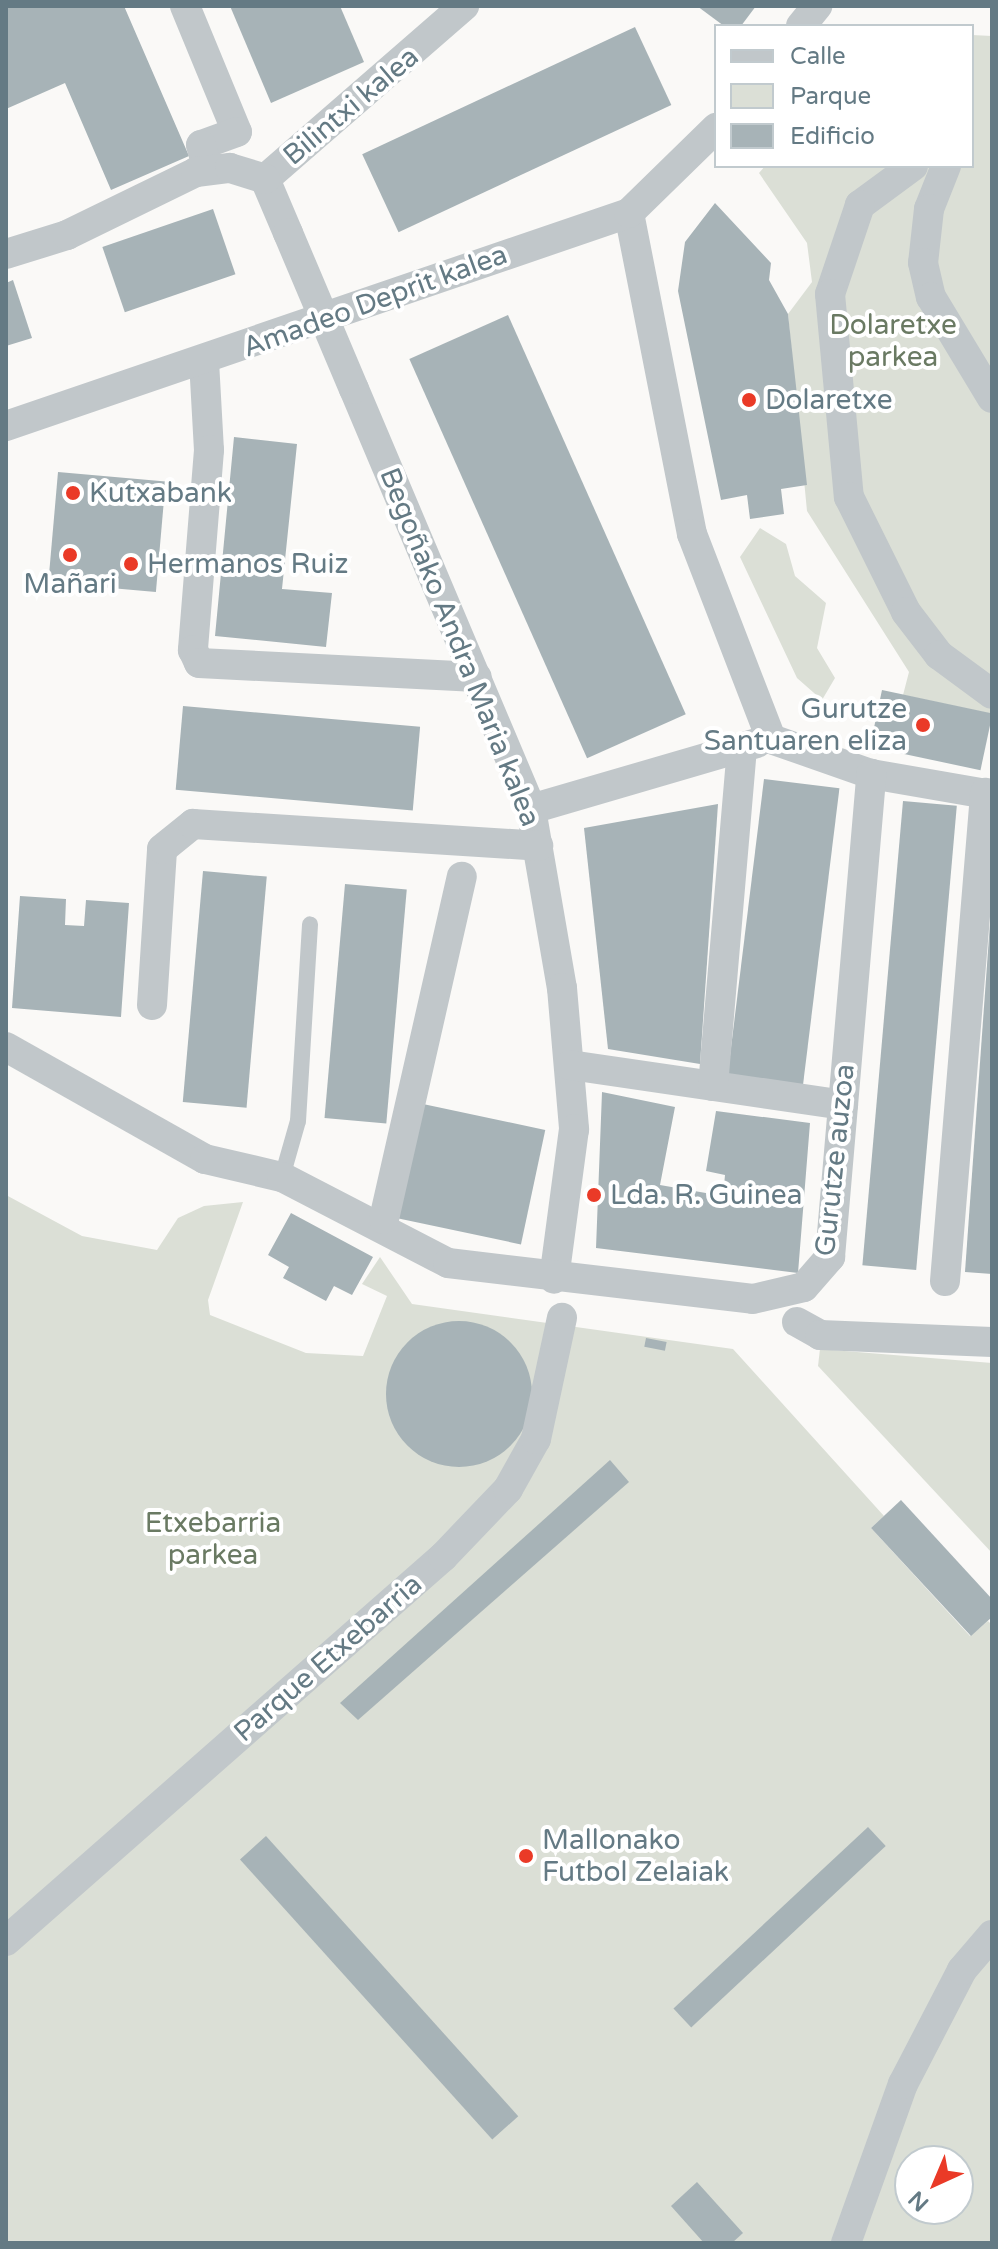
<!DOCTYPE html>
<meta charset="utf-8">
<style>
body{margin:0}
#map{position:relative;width:998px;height:2249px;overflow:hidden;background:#faf9f7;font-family:"Varela Round",sans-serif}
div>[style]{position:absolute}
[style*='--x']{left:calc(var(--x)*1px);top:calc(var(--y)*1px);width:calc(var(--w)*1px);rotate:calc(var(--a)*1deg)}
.green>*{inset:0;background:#dbdfd6}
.building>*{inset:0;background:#a7b3b7;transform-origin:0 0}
.round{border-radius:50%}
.lane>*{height:16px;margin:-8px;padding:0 8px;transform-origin:8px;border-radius:8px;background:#c1c7ca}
.street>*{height:30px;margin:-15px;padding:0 15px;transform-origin:15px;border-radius:15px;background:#c1c7ca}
.street-bridge>*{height:30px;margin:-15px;padding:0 15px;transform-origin:15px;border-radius:15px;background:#c1c7ca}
.dots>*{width:22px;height:22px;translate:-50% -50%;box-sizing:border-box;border:4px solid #fff;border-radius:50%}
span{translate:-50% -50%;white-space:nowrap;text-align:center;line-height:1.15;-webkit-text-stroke:8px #fff;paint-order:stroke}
.street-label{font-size:28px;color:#647a84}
.park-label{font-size:28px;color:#6a7a63}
.poi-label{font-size:28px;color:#647a84}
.left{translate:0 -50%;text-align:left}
.right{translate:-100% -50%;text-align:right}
.frame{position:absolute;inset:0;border:8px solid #647a84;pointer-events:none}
.legend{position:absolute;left:714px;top:24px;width:260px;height:144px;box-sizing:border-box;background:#fff;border:2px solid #c1cace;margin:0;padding:10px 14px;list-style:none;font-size:24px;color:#647a84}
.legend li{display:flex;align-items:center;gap:16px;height:40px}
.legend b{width:40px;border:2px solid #c1cace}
.north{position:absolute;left:894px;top:2145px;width:80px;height:80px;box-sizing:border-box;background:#fff;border:2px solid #c1cace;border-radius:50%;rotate:224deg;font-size:22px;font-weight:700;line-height:32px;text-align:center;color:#647a84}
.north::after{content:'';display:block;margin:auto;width:28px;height:36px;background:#ea3a27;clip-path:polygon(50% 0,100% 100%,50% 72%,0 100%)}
</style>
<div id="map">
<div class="green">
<i style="clip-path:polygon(972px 35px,992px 36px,992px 714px,903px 695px,909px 672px,807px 511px,788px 314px,812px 282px,807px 243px,759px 173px,765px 166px,972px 166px)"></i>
<i style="clip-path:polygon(760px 528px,786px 544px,795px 576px,826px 603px,817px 648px,835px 678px,822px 700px,797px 678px,740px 557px)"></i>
<i style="clip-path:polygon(evenodd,6px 1195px,82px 1236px,157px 1250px,178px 1218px,204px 1206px,243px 1202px,208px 1300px,210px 1315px,306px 1353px,363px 1356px,387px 1296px,362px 1284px,380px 1257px,412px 1304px,733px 1349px,884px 1516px,871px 1528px,970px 1636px,988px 1621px,992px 1625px,992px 2243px,6px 2243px,6px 1195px,910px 2161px,958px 2161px,958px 2209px,910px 2209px,910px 2161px)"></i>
<i style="clip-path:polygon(820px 1349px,992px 1363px,992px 1553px,818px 1366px)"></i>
</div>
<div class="building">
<i style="clip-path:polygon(6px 6px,124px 6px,189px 156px,111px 190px,65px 83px,6px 109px)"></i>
<i style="clip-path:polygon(230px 6px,340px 6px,364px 62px,271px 103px)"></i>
<i style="clip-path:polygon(697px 6px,756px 6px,741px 26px,724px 26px)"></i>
<i style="left:635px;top:27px;width:86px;height:301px;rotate:65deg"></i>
<i style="clip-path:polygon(715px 203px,771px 263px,769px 280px,788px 314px,807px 485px,781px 489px,784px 514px,750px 519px,747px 495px,721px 500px,678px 291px,685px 242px)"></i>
<i style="left:213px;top:209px;width:69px;height:117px;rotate:71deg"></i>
<i style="clip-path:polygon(13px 280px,32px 338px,6px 346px,6px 283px)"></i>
<i style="left:508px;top:315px;width:437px;height:108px;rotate:66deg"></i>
<i style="clip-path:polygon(234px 437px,297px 444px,282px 589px,332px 593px,326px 647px,215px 636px)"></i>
<i style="left:58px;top:472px;width:108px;height:111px;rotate:5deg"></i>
<i style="left:882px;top:690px;width:113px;height:58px;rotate:12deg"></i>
<i style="left:183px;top:706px;width:238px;height:84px;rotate:5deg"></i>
<i style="left:764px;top:779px;width:76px;height:299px;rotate:7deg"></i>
<i style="left:903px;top:801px;width:54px;height:466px;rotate:5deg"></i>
<i style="clip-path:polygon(718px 804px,700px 1064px,608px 1049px,584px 828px)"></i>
<i style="left:203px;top:871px;width:64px;height:232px;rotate:5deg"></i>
<i style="left:345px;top:884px;width:62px;height:235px;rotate:5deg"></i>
<i style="clip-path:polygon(20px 896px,66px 899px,65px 925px,84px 926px,86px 900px,129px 903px,121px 1017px,12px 1008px)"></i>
<i style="clip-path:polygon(990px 923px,992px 923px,992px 1274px,965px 1272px)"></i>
<i style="clip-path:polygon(602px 1092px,675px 1107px,660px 1185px,723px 1196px,725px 1175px,706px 1171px,716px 1111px,810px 1123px,798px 1273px,596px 1248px)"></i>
<i style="left:423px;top:1104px;width:125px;height:117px;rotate:12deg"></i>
<i style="clip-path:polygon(291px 1213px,373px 1257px,352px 1295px,334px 1286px,326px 1301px,283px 1278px,289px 1267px,268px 1255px)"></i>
<i class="round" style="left:386px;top:1321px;width:146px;height:146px"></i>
<i style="left:646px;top:1338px;width:21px;height:9px;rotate:11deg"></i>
<i style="clip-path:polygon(610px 1460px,629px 1482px,358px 1720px,340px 1703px)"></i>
<i style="clip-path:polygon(901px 1500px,992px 1599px,992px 1617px,971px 1636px,871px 1528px)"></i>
<i style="left:868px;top:1827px;width:26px;height:266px;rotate:47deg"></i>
<i style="left:266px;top:1836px;width:377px;height:35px;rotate:48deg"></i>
<i style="clip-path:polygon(697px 2182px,743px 2233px,732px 2243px,704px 2243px,671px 2206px)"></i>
</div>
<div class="lane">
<i style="--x:282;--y:1177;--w:58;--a:-74.1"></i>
<i style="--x:298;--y:1121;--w:197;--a:-86.5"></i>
</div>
<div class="street">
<i style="--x:185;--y:6;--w:136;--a:67.6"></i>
<i style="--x:237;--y:132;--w:38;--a:160"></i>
<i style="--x:201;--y:145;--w:25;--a:74"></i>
<i style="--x:801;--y:26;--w:26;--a:-51"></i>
<i style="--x:913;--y:166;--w:66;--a:143.7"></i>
<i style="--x:860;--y:205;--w:94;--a:108.6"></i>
<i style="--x:830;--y:294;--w:204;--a:84.7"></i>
<i style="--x:849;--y:497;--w:128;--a:63.6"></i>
<i style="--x:906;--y:612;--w:54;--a:52.5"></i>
<i style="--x:939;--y:655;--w:66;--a:36.3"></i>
<i style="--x:946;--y:166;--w:46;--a:111.6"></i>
<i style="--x:929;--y:209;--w:54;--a:96.3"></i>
<i style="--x:923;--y:263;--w:35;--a:77"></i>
<i style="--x:931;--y:297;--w:118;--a:58.9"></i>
<i style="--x:265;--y:179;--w:264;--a:-41"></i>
<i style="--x:265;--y:179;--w:59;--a:66.9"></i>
<i style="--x:629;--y:213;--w:327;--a:78.9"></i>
<i style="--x:692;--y:534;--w:220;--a:68.9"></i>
<i style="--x:771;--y:739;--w:106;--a:19.3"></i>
<i style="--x:871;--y:774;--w:123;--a:9.8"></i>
<i style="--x:6;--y:254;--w:64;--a:-17.3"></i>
<i style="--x:67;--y:235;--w:144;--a:-26"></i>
<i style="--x:196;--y:172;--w:34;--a:-7"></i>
<i style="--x:230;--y:168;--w:37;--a:17"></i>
<i style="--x:204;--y:361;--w:89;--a:86.8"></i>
<i style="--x:209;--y:450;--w:201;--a:94.6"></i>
<i style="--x:193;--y:650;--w:14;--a:65"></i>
<i style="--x:199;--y:663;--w:278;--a:2.9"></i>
<i style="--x:354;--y:389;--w:456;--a:67.1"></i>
<i style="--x:531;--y:809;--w:182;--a:80.2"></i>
<i style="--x:562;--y:988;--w:142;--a:85.1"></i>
<i style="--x:574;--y:1129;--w:151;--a:97.6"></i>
<i style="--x:6;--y:426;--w:658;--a:-18.88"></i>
<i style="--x:629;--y:213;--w:122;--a:-44.3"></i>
<i style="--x:531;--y:809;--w:235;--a:-16.3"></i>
<i style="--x:152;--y:1005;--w:156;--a:-86.3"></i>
<i style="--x:162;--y:849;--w:40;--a:-39"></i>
<i style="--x:193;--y:824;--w:346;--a:3.6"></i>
<i style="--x:6;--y:1047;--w:228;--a:29.4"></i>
<i style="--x:205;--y:1159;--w:79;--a:13.2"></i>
<i style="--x:282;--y:1177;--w:187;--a:27.4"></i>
<i style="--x:448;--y:1263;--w:307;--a:6.7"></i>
<i style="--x:753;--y:1299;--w:52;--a:-13.2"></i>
<i style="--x:804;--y:1287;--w:40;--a:-49"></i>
<i style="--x:830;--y:1257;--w:485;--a:-85.1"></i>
<i style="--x:570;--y:1065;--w:276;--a:8.3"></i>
<i style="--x:713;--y:1086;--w:339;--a:-85.1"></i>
<i style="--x:384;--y:1219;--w:351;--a:-77.2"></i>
<i style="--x:945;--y:1281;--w:490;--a:-85.3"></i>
<i style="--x:797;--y:1322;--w:26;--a:29"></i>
<i style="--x:820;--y:1335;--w:172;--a:2.3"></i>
<i style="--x:6;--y:1941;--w:582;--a:-41.31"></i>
<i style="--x:443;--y:1557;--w:94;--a:-46.3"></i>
<i style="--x:508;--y:1489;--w:57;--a:-60.8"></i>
<i style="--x:536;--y:1439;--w:124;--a:-77.9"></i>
<i style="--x:846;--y:2243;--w:169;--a:-70.3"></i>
<i style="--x:903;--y:2084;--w:128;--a:-62.6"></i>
<i style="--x:962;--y:1970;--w:46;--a:-49.4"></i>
</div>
<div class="street-bridge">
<i style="--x:288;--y:233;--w:169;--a:67.1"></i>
</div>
<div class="dots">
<i style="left:749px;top:400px;background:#ea3a27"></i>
<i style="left:73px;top:493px;background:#ea3a27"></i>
<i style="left:70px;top:555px;background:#ea3a27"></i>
<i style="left:131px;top:564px;background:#ea3a27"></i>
<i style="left:923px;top:725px;background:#ea3a27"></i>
<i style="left:594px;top:1195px;background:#ea3a27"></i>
<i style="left:526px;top:1856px;background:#ea3a27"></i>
</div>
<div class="street-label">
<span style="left:351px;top:106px;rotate:-40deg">Bilintxi kalea</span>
<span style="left:375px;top:301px;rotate:-20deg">Amadeo Deprit kalea</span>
<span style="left:460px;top:647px;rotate:68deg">Begoñako Andra Maria kalea</span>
<span style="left:835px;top:1160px;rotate:-84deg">Gurutze auzoa</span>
<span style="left:328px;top:1658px;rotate:-41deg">Parque Etxebarria</span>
</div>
<div class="park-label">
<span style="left:893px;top:341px">Dolaretxe<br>parkea</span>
<span style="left:213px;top:1539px">Etxebarria<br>parkea</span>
</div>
<div class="poi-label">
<span class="left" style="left:765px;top:400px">Dolaretxe</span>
<span class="left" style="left:89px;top:493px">Kutxabank</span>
<span class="left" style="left:147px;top:564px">Hermanos Ruiz</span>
<span style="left:70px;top:584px">Mañari</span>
<span class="right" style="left:907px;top:725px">Gurutze<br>Santuaren eliza</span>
<span class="left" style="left:610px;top:1195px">Lda. R. Guinea</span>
<span class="left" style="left:542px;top:1856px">Mallonako<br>Futbol Zelaiak</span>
</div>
<div class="frame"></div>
<ul class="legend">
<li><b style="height:10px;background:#c1c7ca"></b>Calle</li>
<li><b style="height:22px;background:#dbdfd6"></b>Parque</li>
<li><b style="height:22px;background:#a7b3b7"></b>Edificio</li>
</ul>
<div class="north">N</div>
</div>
